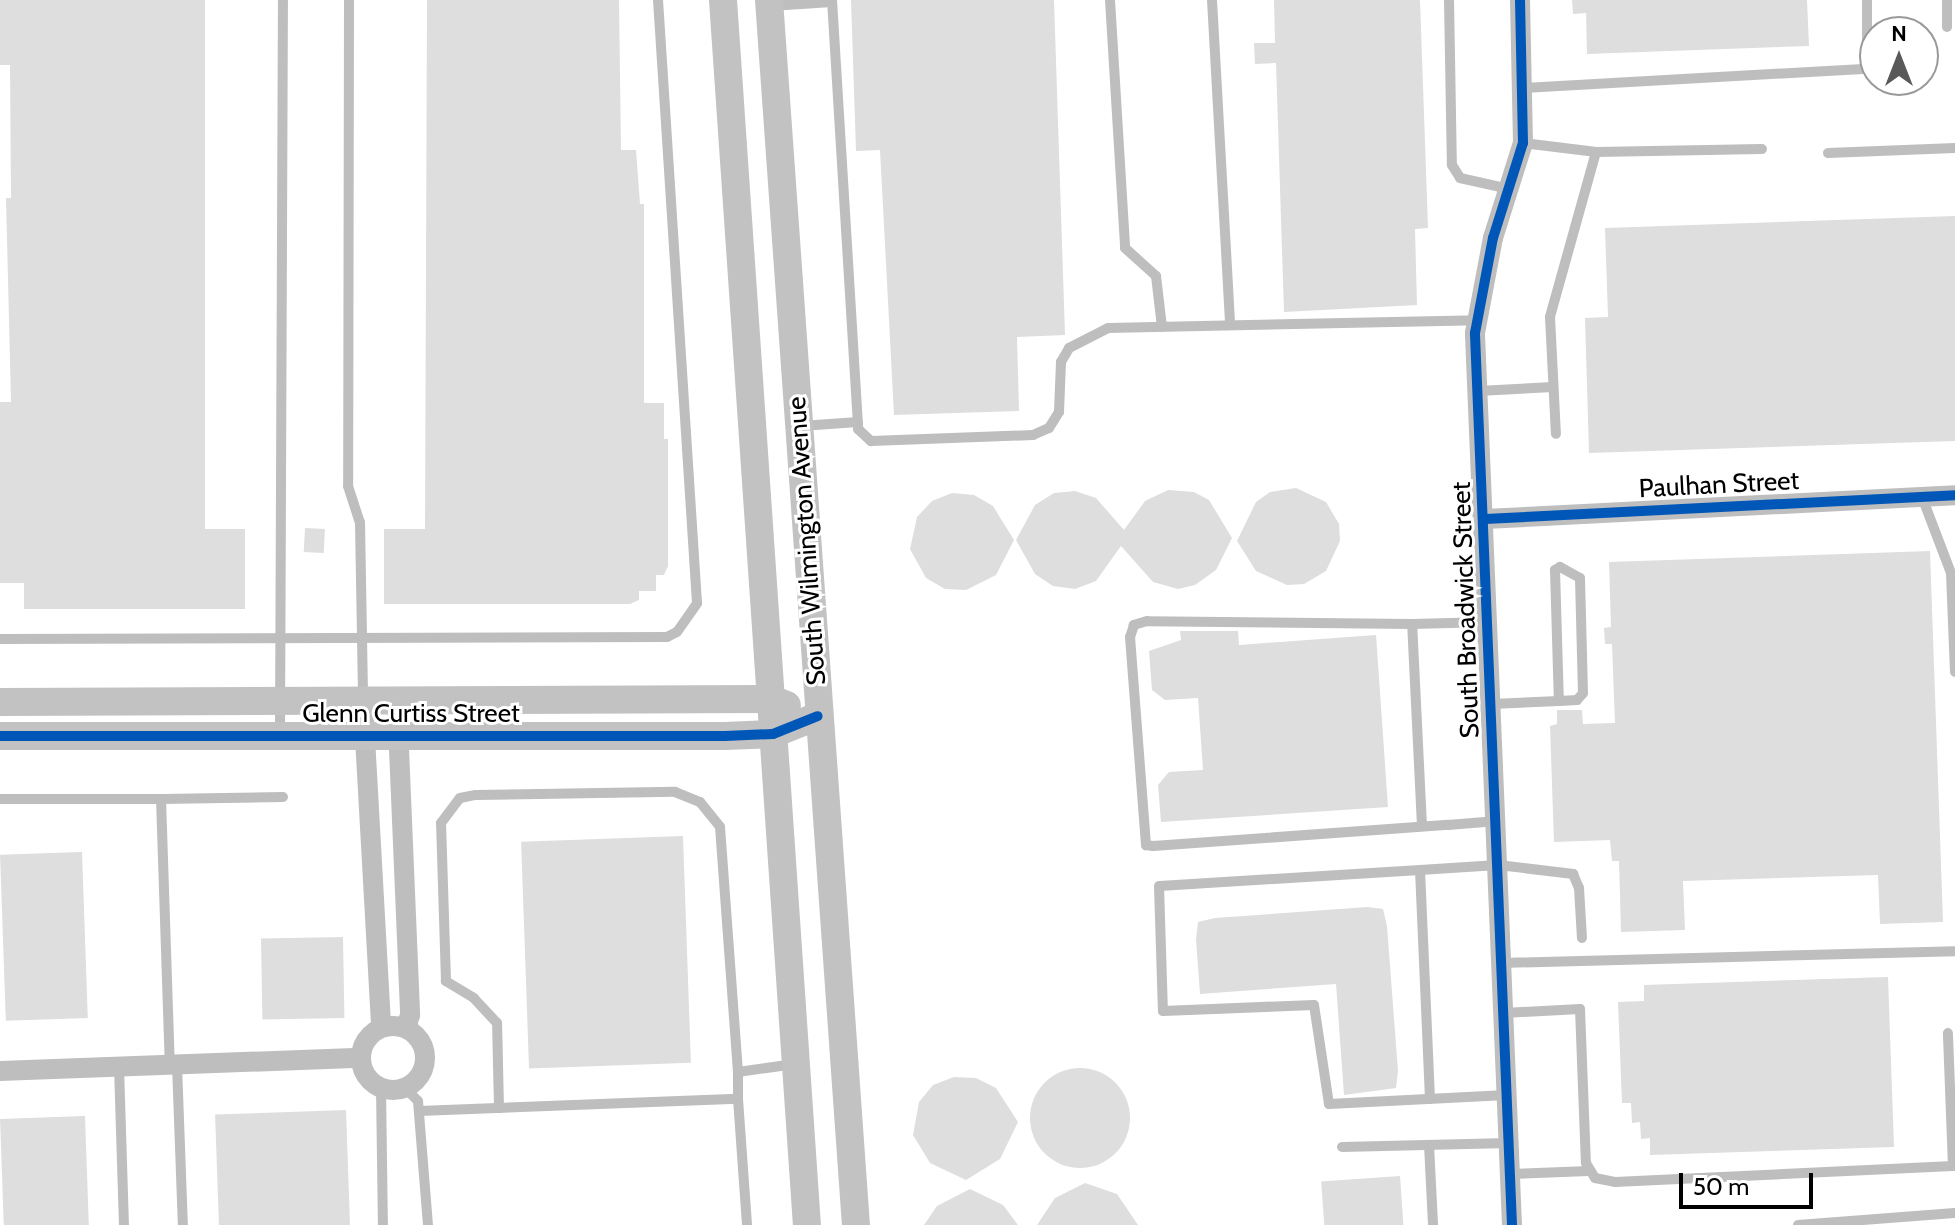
<!DOCTYPE html>
<style>
body{margin:0}
#map{position:relative;width:1955px;height:1225px;overflow:hidden;background:#fff;font-family:Cabin,sans-serif}
div>[style]{position:absolute}
[style*='--x']{left:calc(var(--x)*1px);top:calc(var(--y)*1px);width:calc(var(--w)*1px);rotate:calc(var(--a)*1deg)}
.building>*{inset:0;background:#dedede;transform-origin:0 0}
.round{border-radius:50%}
.lane>*{height:10px;margin:-5px;padding:0 5px;transform-origin:5px;border-radius:5px;background:#bebebe}
.street>*{height:20px;margin:-10px;padding:0 10px;transform-origin:10px;border-radius:10px;background:#bebebe}
.street>.ring{margin:-10px;padding:0;box-sizing:content-box;background:none;border:20px solid #bebebe;border-radius:50%}
.secondary>*{height:28px;margin:-14px;padding:0 14px;transform-origin:14px;border-radius:14px;background:#c2c2c2}
.cycleway>*{height:10px;margin:-5px;padding:0 5px;transform-origin:5px;border-radius:5px;background:#0057b8}
span{translate:-50% -50%;white-space:nowrap;text-align:center;line-height:1.15;-webkit-text-stroke:6px #fff;paint-order:stroke}
.street-label{font-size:26px;color:#000}
.north{position:absolute;left:1859px;top:16px;width:80px;height:80px;box-sizing:border-box;background:#fff;border:2px solid #999;border-radius:50%;rotate:0deg;font-size:22px;font-weight:700;line-height:32px;text-align:center;color:#000}
.north::after{content:'';display:block;margin:auto;width:28px;height:36px;background:#595959;clip-path:polygon(50% 0,100% 100%,50% 72%,0 100%)}
.scale{position:absolute;left:1679px;top:1173px;width:134px;height:36px;box-sizing:border-box;border:4px solid #000;border-top:0;padding-left:10px;font-size:24px;line-height:28px;white-space:nowrap;color:#000;-webkit-text-stroke:6px #fff;paint-order:stroke}
</style>
<div id="map">
<div class="building">
<i style="clip-path:polygon(0 0,205px 0,205px 529px,245px 529px,245px 609px,24px 609px,24px 583px,0 583px,0 402px,11px 402px,6px 198px,11px 198px,10px 65px,0 65px)"></i>
<i style="clip-path:polygon(427px 0,619px 0,621px 150px,636px 150px,640px 204px,644px 204px,644px 403px,664px 403px,664px 439px,668px 439px,668px 566px,664px 575px,656px 575px,656px 591px,639px 591px,639px 600px,630px 604px,384px 604px,384px 529px,425px 529px)"></i>
<i style="clip-path:polygon(851px 0,1054px 0,1065px 335px,1017px 337px,1019px 411px,894px 415px,880px 150px,856px 151px)"></i>
<i style="clip-path:polygon(1274px 0,1420px 0,1428px 228px,1415px 229px,1417px 305px,1284px 312px,1276px 63px,1255px 64px,1254px 43px,1275px 43px)"></i>
<i style="clip-path:polygon(1572px 0,1807px 0,1809px 46px,1587px 54px,1586px 13px,1573px 14px)"></i>
<i style="clip-path:polygon(1955px 216px,1955px 441px,1589px 453px,1585px 318px,1608px 317px,1605px 228px)"></i>
<i style="clip-path:polygon(1296px 488px,1326px 502px,1339px 524px,1340px 541px,1326px 571px,1304px 584px,1287px 585px,1256px 571px,1237px 541px,1256px 502px,1270px 492px)"></i>
<i style="clip-path:polygon(1168px 490px,1194px 492px,1209px 500px,1232px 538px,1216px 570px,1195px 585px,1178px 589px,1153px 582px,1121px 546px,1096px 581px,1075px 589px,1053px 586px,1035px 574px,1016px 540px,1035px 505px,1054px 493px,1075px 491px,1096px 498px,1124px 530px,1145px 501px)"></i>
<i style="clip-path:polygon(952px 493px,974px 495px,993px 506px,1014px 540px,996px 575px,966px 590px,945px 589px,926px 578px,910px 549px,917px 517px,932px 501px)"></i>
<i style="left:305px;top:528px;width:20px;height:24px;rotate:3deg"></i>
<i style="clip-path:polygon(1930px 551px,1943px 922px,1880px 924px,1878px 875px,1683px 881px,1685px 930px,1621px 932px,1619px 861px,1612px 861px,1610px 840px,1554px 842px,1550px 726px,1557px 724px,1557px 710px,1582px 710px,1583px 724px,1615px 723px,1612px 644px,1605px 644px,1604px 628px,1611px 627px,1609px 562px)"></i>
<i style="clip-path:polygon(1180px 631px,1238px 631px,1239px 645px,1376px 635px,1388px 807px,1161px 822px,1158px 785px,1169px 772px,1203px 770px,1198px 698px,1165px 700px,1152px 690px,1149px 651px,1181px 640px)"></i>
<i style="left:683px;top:836px;width:227px;height:162px;rotate:88deg"></i>
<i style="left:82px;top:852px;width:166px;height:82px;rotate:88deg"></i>
<i style="clip-path:polygon(1367px 907px,1383px 909px,1387px 926px,1398px 1071px,1396px 1088px,1344px 1095px,1336px 984px,1200px 994px,1196px 939px,1198px 922px,1215px 918px)"></i>
<i style="left:343px;top:937px;width:81px;height:82px;rotate:89deg"></i>
<i style="clip-path:polygon(1888px 977px,1894px 1147px,1650px 1155px,1650px 1138px,1641px 1139px,1640px 1122px,1632px 1123px,1631px 1103px,1622px 1103px,1618px 1002px,1644px 1001px,1644px 985px)"></i>
<i class="round" style="left:1030px;top:1068px;width:100px;height:100px"></i>
<i style="clip-path:polygon(954px 1077px,976px 1078px,996px 1088px,1018px 1122px,1000px 1159px,966px 1180px,930px 1163px,913px 1135px,919px 1102px,933px 1085px)"></i>
<i style="left:346px;top:1110px;width:115px;height:131px;rotate:88deg"></i>
<i style="left:85px;top:1116px;width:109px;height:85px;rotate:88deg"></i>
<i style="left:1400px;top:1176px;width:49px;height:79px;rotate:86deg"></i>
<i style="clip-path:polygon(1085px 1183px,1117px 1194px,1138px 1225px,1037px 1225px,1055px 1198px)"></i>
<i style="clip-path:polygon(970px 1189px,1003px 1205px,1018px 1225px,924px 1225px,937px 1206px)"></i>
</div>
<div class="lane">
<i style="--x:349;--y:0;--w:486;--a:90.1"></i>
<i style="--x:348;--y:486;--w:38;--a:72"></i>
<i style="--x:360;--y:522;--w:178;--a:89"></i>
<i style="--x:832;--y:0;--w:430;--a:86.5"></i>
<i style="--x:858;--y:429;--w:18;--a:43"></i>
<i style="--x:871;--y:441;--w:162;--a:-2.1"></i>
<i style="--x:1033;--y:435;--w:17;--a:-24"></i>
<i style="--x:1049;--y:428;--w:19;--a:-58"></i>
<i style="--x:1059;--y:412;--w:50;--a:-87.7"></i>
<i style="--x:1061;--y:362;--w:16;--a:-60"></i>
<i style="--x:1069;--y:348;--w:44;--a:-27.1"></i>
<i style="--x:1108;--y:328;--w:370;--a:-1.2"></i>
<i style="--x:1110;--y:0;--w:248;--a:86.5"></i>
<i style="--x:1125;--y:248;--w:42;--a:42.1"></i>
<i style="--x:1156;--y:276;--w:51;--a:83.3"></i>
<i style="--x:1212;--y:0;--w:325;--a:86.8"></i>
<i style="--x:1449;--y:0;--w:165;--a:89"></i>
<i style="--x:1452;--y:165;--w:15;--a:58"></i>
<i style="--x:1460;--y:178;--w:50;--a:12.7"></i>
<i style="--x:1947;--y:0;--w:27;--a:90"></i>
<i style="--x:770;--y:6;--w:62;--a:-3.7"></i>
<i style="--x:1522;--y:88;--w:346;--a:-3.2"></i>
<i style="--x:1867;--y:69;--w:69;--a:-90"></i>
<i style="--x:1523;--y:143;--w:74;--a:7"></i>
<i style="--x:1596;--y:152;--w:171;--a:105.6"></i>
<i style="--x:1550;--y:317;--w:117;--a:87.1"></i>
<i style="--x:1596;--y:152;--w:166;--a:-1"></i>
<i style="--x:1828;--y:153;--w:127;--a:-2.3"></i>
<i style="--x:1478;--y:391;--w:75;--a:-3.1"></i>
<i style="--x:801;--y:426;--w:57;--a:-4"></i>
<i style="--x:1922;--y:497;--w:81;--a:69.1"></i>
<i style="--x:1951;--y:573;--w:99;--a:87.7"></i>
<i style="--x:1412;--y:624;--w:77;--a:-1.5"></i>
<i style="--x:0;--y:639;--w:667;--a:-0.17"></i>
<i style="--x:667;--y:637;--w:11;--a:-27"></i>
<i style="--x:677;--y:632;--w:35;--a:-55"></i>
<i style="--x:697;--y:603;--w:604;--a:-93.7"></i>
<i style="--x:1492;--y:704;--w:67;--a:-2.6"></i>
<i style="--x:1559;--y:701;--w:18;--a:-3"></i>
<i style="--x:1577;--y:700;--w:9;--a:-49"></i>
<i style="--x:1583;--y:693;--w:115;--a:-91.5"></i>
<i style="--x:1580;--y:578;--w:23;--a:-151"></i>
<i style="--x:1560;--y:567;--w:6;--a:149"></i>
<i style="--x:1555;--y:570;--w:131;--a:88.3"></i>
<i style="--x:280;--y:733;--w:733;--a:-89.77"></i>
<i style="--x:0;--y:799;--w:161;--a:0"></i>
<i style="--x:161;--y:799;--w:266;--a:88.1"></i>
<i style="--x:161;--y:799;--w:122;--a:-0.9"></i>
<i style="--x:1422;--y:826;--w:202;--a:-92.8"></i>
<i style="--x:1412;--y:624;--w:265;--a:-179.4"></i>
<i style="--x:1147;--y:621;--w:14;--a:163"></i>
<i style="--x:1134;--y:625;--w:13;--a:108"></i>
<i style="--x:1130;--y:637;--w:209;--a:85.6"></i>
<i style="--x:1146;--y:845;--w:7;--a:8"></i>
<i style="--x:1153;--y:846;--w:296;--a:-4.1"></i>
<i style="--x:1448;--y:825;--w:49;--a:-4.7"></i>
<i style="--x:1420;--y:870;--w:78;--a:-3.7"></i>
<i style="--x:1498;--y:865;--w:76;--a:6.8"></i>
<i style="--x:1573;--y:874;--w:15;--a:67"></i>
<i style="--x:1579;--y:888;--w:50;--a:86.6"></i>
<i style="--x:1502;--y:963;--w:453;--a:-1.5"></i>
<i style="--x:1504;--y:1013;--w:76;--a:-3"></i>
<i style="--x:1580;--y:1009;--w:154;--a:87.8"></i>
<i style="--x:1586;--y:1163;--w:17;--a:59"></i>
<i style="--x:1595;--y:1178;--w:20;--a:11"></i>
<i style="--x:1615;--y:1182;--w:338;--a:-2.7"></i>
<i style="--x:1953;--y:1166;--w:133;--a:-92.2"></i>
<i style="--x:177;--y:1065;--w:160;--a:87.9"></i>
<i style="--x:119;--y:1067;--w:158;--a:88.2"></i>
<i style="--x:381;--y:1088;--w:137;--a:89.2"></i>
<i style="--x:405;--y:1088;--w:18;--a:45"></i>
<i style="--x:418;--y:1101;--w:124;--a:85.4"></i>
<i style="--x:738;--y:1099;--w:126;--a:85.9"></i>
<i style="--x:1430;--y:1099;--w:229;--a:-92.5"></i>
<i style="--x:1420;--y:870;--w:261;--a:176.5"></i>
<i style="--x:1159;--y:886;--w:125;--a:88.2"></i>
<i style="--x:1163;--y:1011;--w:151;--a:-2.3"></i>
<i style="--x:1314;--y:1005;--w:100;--a:81.4"></i>
<i style="--x:1329;--y:1104;--w:178;--a:-2.9"></i>
<i style="--x:499;--y:1108;--w:85;--a:-91.3"></i>
<i style="--x:497;--y:1023;--w:34;--a:-133"></i>
<i style="--x:474;--y:998;--w:33;--a:-149"></i>
<i style="--x:446;--y:981;--w:158;--a:-91.8"></i>
<i style="--x:441;--y:823;--w:31;--a:-53"></i>
<i style="--x:460;--y:798;--w:16;--a:-11"></i>
<i style="--x:476;--y:795;--w:199;--a:-0.9"></i>
<i style="--x:675;--y:792;--w:27;--a:22"></i>
<i style="--x:700;--y:802;--w:32;--a:51"></i>
<i style="--x:720;--y:827;--w:246;--a:85.8"></i>
<i style="--x:419;--y:1111;--w:319;--a:-2.2"></i>
<i style="--x:738;--y:1099;--w:27;--a:-90"></i>
<i style="--x:738;--y:1072;--w:57;--a:-8.1"></i>
<i style="--x:1429;--y:1145;--w:80;--a:87.1"></i>
<i style="--x:1342;--y:1147;--w:167;--a:-1.4"></i>
<i style="--x:1510;--y:1174;--w:79;--a:-2.2"></i>
<i style="--x:1798;--y:1225;--w:157;--a:-4.4"></i>
</div>
<div class="street">
<i style="--x:1485;--y:519;--w:471;--a:-2.9"></i>
<i style="--x:397;--y:701;--w:314;--a:87.6"></i>
<i style="--x:410;--y:1015;--w:14;--a:107"></i>
<i style="--x:363;--y:702;--w:326;--a:86.8"></i>
<i class="ring" style="left:361px;top:1026px;width:44px;height:44px"></i>
<i style="--x:0;--y:1071;--w:361;--a:-2.1"></i>
<i style="--x:1512;--y:1225;--w:893;--a:-92.38"></i>
<i style="--x:1475;--y:333;--w:97;--a:-79.3"></i>
<i style="--x:1493;--y:238;--w:100;--a:-72.5"></i>
<i style="--x:1523;--y:143;--w:143;--a:-91.2"></i>
</div>
<div class="secondary">
<i style="--x:723;--y:0;--w:1228;--a:86.08"></i>
<i style="--x:769;--y:0;--w:1228;--a:85.94"></i>
<i style="--x:0;--y:702;--w:771;--a:-0.22"></i>
<i style="--x:771;--y:699;--w:17;--a:21"></i>
<i style="--x:0;--y:736;--w:725;--a:0"></i>
<i style="--x:725;--y:736;--w:48;--a:-2.4"></i>
<i style="--x:773;--y:734;--w:48;--a:-21.8"></i>
</div>
<div class="cycleway">
<i style="--x:1485;--y:519;--w:471;--a:-2.9"></i>
<i style="--x:0;--y:736;--w:725;--a:0"></i>
<i style="--x:725;--y:736;--w:48;--a:-2.4"></i>
<i style="--x:773;--y:734;--w:48;--a:-21.8"></i>
<i style="--x:1512;--y:1225;--w:893;--a:-92.38"></i>
<i style="--x:1475;--y:333;--w:97;--a:-79.3"></i>
<i style="--x:1493;--y:238;--w:100;--a:-72.5"></i>
<i style="--x:1523;--y:143;--w:143;--a:-91.2"></i>
</div>
<div class="street-label">
<span style="left:1719px;top:485px;rotate:-3deg">Paulhan Street</span>
<span style="left:807px;top:541px;rotate:-94deg">South Wilmington Avenue</span>
<span style="left:1466px;top:610px;rotate:-92deg">South Broadwick Street</span>
<span style="left:411px;top:714px">Glenn Curtiss Street</span>
</div>
<div class="north">N</div>
<div class="scale">50 m</div>
</div>
